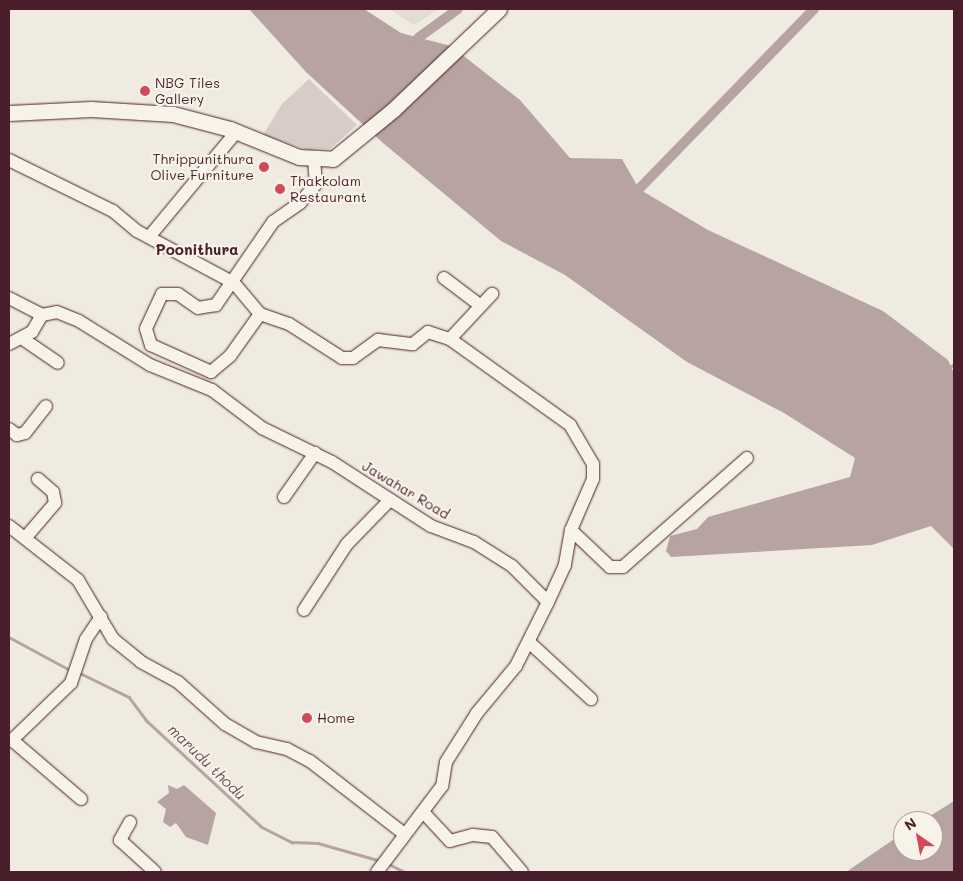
<!DOCTYPE html>
<style>
body{margin:0}
#map{position:relative;width:963px;height:881px;overflow:hidden;background:#f0ebe0;font-family:Mali,sans-serif}
div>[style]{position:absolute}
[style*='--x']{left:calc(var(--x)*1px);top:calc(var(--y)*1px);width:calc(var(--w)*1px);rotate:calc(var(--a)*1deg)}
.built>*{inset:0;background:#e3dcd2}
.green>*{inset:0;background:#d8cdc6}
.water>*{inset:0;background:#b7a4a2}
.stream>*{height:2.5px;margin:-1.25px;padding:0 1.25px;transform-origin:1.25px;border-radius:1.25px;background:#b7a4a2}
.canal>*{height:10px;margin:-5px;padding:0 5px;transform-origin:5px;border-radius:5px;background:#b7a4a2}
.roads{filter:drop-shadow(0 0 1px #4a1f2b) drop-shadow(0 0 1px #4a1f2b)}
.minor>*{height:12px;margin:-6px;padding:0 6px;transform-origin:6px;border-radius:6px;background:#f7f3e8}
.major>*{height:15px;margin:-7.5px;padding:0 7.5px;transform-origin:7.5px;border-radius:7.5px;background:#f7f3e8}
.dots>*{width:14px;height:14px;translate:-50% -50%;box-sizing:border-box;border:2px solid #f7f3e8;border-radius:50%}
span{translate:-50% -50%;white-space:nowrap;text-align:center;line-height:1.15;-webkit-text-stroke:4.5px #f7f3e8;paint-order:stroke}
.poi-label{font-size:14px;color:#4a1f2b}
.left{translate:0 -50%;text-align:left}
.right{translate:-100% -50%;text-align:right}
.street-label{font-size:14px;color:#4a1f2b}
.neighbourhood-label{font-size:15px;color:#4a1f2b;font-weight:700}
.water-label{font-size:15px;color:#704e55;font-style:italic}
.frame{position:absolute;inset:0;border:10px solid #4a1f2b;pointer-events:none}
.north{position:absolute;left:893px;top:811px;width:50px;height:50px;box-sizing:border-box;background:#f7f3e8;border:1px solid #b29e9c;border-radius:50%;rotate:327deg;font-size:14px;font-weight:700;line-height:20px;text-align:center;color:#4a1f2b}
.north::after{content:'';display:block;margin:auto;width:18px;height:22px;background:#d1495b;clip-path:polygon(50% 0,100% 100%,50% 72%,0 100%)}
</style>
<div id="map">
<div class="built">
<i style="clip-path:polygon(389px 9px,439px 9px,414px 25px)"></i>
</div>
<div class="green">
<i style="clip-path:polygon(309px 79px,357px 125px,330px 149px,307px 150px,263px 135px,282px 104px)"></i>
</div>
<div class="water">
<i style="clip-path:polygon(249px 9px,364px 9px,401px 33px,451px 46px,520px 100px,570px 158px,622px 159px,639px 189px,708px 230px,883px 311px,948px 360px,954px 373px,954px 549px,931px 526px,872px 545px,671px 557px,666px 551px,670px 536px,697px 529px,708px 517px,850px 477px,855px 458px,784px 413px,687px 362px,565px 275px,501px 241px,383px 143px,306px 72px)"></i>
<i style="clip-path:polygon(168px 785px,177px 789px,184px 785px,216px 813px,208px 845px,186px 837px,176px 823px,170px 827px,163px 822px,166px 809px,157px 802px,169px 793px)"></i>
<i style="clip-path:polygon(954px 801px,954px 872px,846px 872px,903px 833px,903px 851px,933px 851px,933px 821px,922px 821px)"></i>
</div>
<div class="stream">
<i style="--x:949;--y:368;--w:6;--a:-39"></i>
<i style="--x:9;--y:637;--w:72;--a:28.4"></i>
<i style="--x:80;--y:673;--w:55;--a:26.1"></i>
<i style="--x:129;--y:697;--w:30;--a:53"></i>
<i style="--x:147;--y:721;--w:156;--a:42.7"></i>
<i style="--x:262;--y:827;--w:34;--a:27"></i>
<i style="--x:292;--y:842;--w:26;--a:2"></i>
<i style="--x:318;--y:843;--w:66;--a:15.9"></i>
<i style="--x:389;--y:864;--w:18;--a:27"></i>
</div>
<div class="canal">
<i style="--x:418;--y:38;--w:49;--a:-35.9"></i>
<i style="--x:639;--y:189;--w:251;--a:-45.8"></i>
</div>
<div class="roads">
<div class="minor">
<i style="--x:314;--y:158;--w:26;--a:86"></i>
<i style="--x:316;--y:184;--w:25;--a:130"></i>
<i style="--x:300;--y:203;--w:33;--a:145"></i>
<i style="--x:273;--y:222;--w:101;--a:124.5"></i>
<i style="--x:216;--y:305;--w:18;--a:171"></i>
<i style="--x:198;--y:308;--w:24;--a:-145"></i>
<i style="--x:178;--y:294;--w:16;--a:180"></i>
<i style="--x:162;--y:294;--w:38;--a:115"></i>
<i style="--x:146;--y:329;--w:17;--a:73"></i>
<i style="--x:151;--y:345;--w:66;--a:24.2"></i>
<i style="--x:211;--y:372;--w:25;--a:-40"></i>
<i style="--x:230;--y:356;--w:52;--a:-54.5"></i>
<i style="--x:260;--y:314;--w:31;--a:19"></i>
<i style="--x:289;--y:324;--w:63;--a:32.7"></i>
<i style="--x:342;--y:358;--w:11;--a:0"></i>
<i style="--x:353;--y:358;--w:31;--a:-36"></i>
<i style="--x:378;--y:340;--w:35;--a:7"></i>
<i style="--x:413;--y:344;--w:19;--a:-39"></i>
<i style="--x:428;--y:332;--w:23;--a:18"></i>
<i style="--x:450;--y:339;--w:148;--a:35.6"></i>
<i style="--x:570;--y:425;--w:45;--a:59.5"></i>
<i style="--x:593;--y:464;--w:15;--a:90"></i>
<i style="--x:593;--y:479;--w:56;--a:113.3"></i>
<i style="--x:571;--y:530;--w:36;--a:100"></i>
<i style="--x:565;--y:565;--w:41;--a:114.7"></i>
<i style="--x:9;--y:160;--w:116;--a:26.1"></i>
<i style="--x:113;--y:211;--w:31;--a:40"></i>
<i style="--x:137;--y:231;--w:110;--a:28.2"></i>
<i style="--x:234;--y:283;--w:40;--a:50"></i>
<i style="--x:149;--y:237;--w:138;--a:-50.3"></i>
<i style="--x:444;--y:278;--w:46;--a:37.1"></i>
<i style="--x:9;--y:298;--w:37;--a:27"></i>
<i style="--x:42;--y:315;--w:15;--a:-11"></i>
<i style="--x:57;--y:312;--w:24;--a:22"></i>
<i style="--x:79;--y:321;--w:84;--a:31.8"></i>
<i style="--x:150;--y:365;--w:67;--a:22"></i>
<i style="--x:212;--y:390;--w:63;--a:37.2"></i>
<i style="--x:262;--y:428;--w:78;--a:25.9"></i>
<i style="--x:332;--y:462;--w:118;--a:32.9"></i>
<i style="--x:431;--y:526;--w:46;--a:20.4"></i>
<i style="--x:474;--y:542;--w:45;--a:32.3"></i>
<i style="--x:512;--y:566;--w:51;--a:45"></i>
<i style="--x:548;--y:602;--w:72;--a:116.6"></i>
<i style="--x:516;--y:666;--w:61;--a:129.7"></i>
<i style="--x:477;--y:713;--w:58;--a:122.3"></i>
<i style="--x:446;--y:762;--w:24;--a:99"></i>
<i style="--x:442;--y:786;--w:108;--a:127.1"></i>
<i style="--x:23;--y:339;--w:42;--a:34.4"></i>
<i style="--x:450;--y:339;--w:62;--a:-47"></i>
<i style="--x:9;--y:344;--w:26;--a:-28"></i>
<i style="--x:32;--y:332;--w:20;--a:-60"></i>
<i style="--x:9;--y:429;--w:10;--a:37"></i>
<i style="--x:17;--y:435;--w:8;--a:-14"></i>
<i style="--x:25;--y:433;--w:34;--a:-52"></i>
<i style="--x:284;--y:497;--w:54;--a:-54.8"></i>
<i style="--x:9;--y:526;--w:88;--a:38"></i>
<i style="--x:78;--y:580;--w:69;--a:59.3"></i>
<i style="--x:113;--y:639;--w:36;--a:39"></i>
<i style="--x:141;--y:662;--w:42;--a:28.4"></i>
<i style="--x:178;--y:682;--w:63;--a:41.8"></i>
<i style="--x:225;--y:724;--w:36;--a:30"></i>
<i style="--x:256;--y:742;--w:32;--a:13"></i>
<i style="--x:287;--y:749;--w:26;--a:28"></i>
<i style="--x:310;--y:761;--w:118;--a:37.7"></i>
<i style="--x:571;--y:530;--w:54;--a:43.5"></i>
<i style="--x:610;--y:567;--w:13;--a:0"></i>
<i style="--x:623;--y:567;--w:165;--a:-41.3"></i>
<i style="--x:26;--y:537;--w:45;--a:-49.5"></i>
<i style="--x:55;--y:503;--w:11;--a:-100"></i>
<i style="--x:53;--y:492;--w:20;--a:-139"></i>
<i style="--x:304;--y:610;--w:79;--a:-56.9"></i>
<i style="--x:347;--y:544;--w:62;--a:-45.7"></i>
<i style="--x:530;--y:643;--w:83;--a:42.6"></i>
<i style="--x:81;--y:799;--w:91;--a:-139.5"></i>
<i style="--x:12;--y:740;--w:82;--a:-44"></i>
<i style="--x:71;--y:683;--w:46;--a:-71.2"></i>
<i style="--x:86;--y:639;--w:27;--a:-56"></i>
<i style="--x:424;--y:813;--w:38;--a:47"></i>
<i style="--x:450;--y:841;--w:24;--a:-15"></i>
<i style="--x:473;--y:835;--w:19;--a:6"></i>
<i style="--x:492;--y:837;--w:46;--a:49.4"></i>
<i style="--x:130;--y:822;--w:21;--a:119"></i>
<i style="--x:120;--y:840;--w:47;--a:42.4"></i>
</div>
<div class="major">
<i style="--x:9;--y:113;--w:82;--a:-2.8"></i>
<i style="--x:91;--y:109;--w:82;--a:3.5"></i>
<i style="--x:173;--y:114;--w:59;--a:14.7"></i>
<i style="--x:230;--y:129;--w:74;--a:22.1"></i>
<i style="--x:299;--y:157;--w:34;--a:3"></i>
<i style="--x:333;--y:159;--w:79;--a:-39.3"></i>
<i style="--x:394;--y:109;--w:145;--a:-43.6"></i>
</div>
</div>
<div class="dots">
<i style="left:145px;top:91px;background:#d1495b"></i>
<i style="left:264px;top:167px;background:#d1495b"></i>
<i style="left:280px;top:189px;background:#d1495b"></i>
<i style="left:307px;top:718px;background:#d1495b"></i>
</div>
<div class="poi-label">
<span class="left" style="left:155px;top:91px">NBG Tiles<br>Gallery</span>
<span class="right" style="left:254px;top:167px">Thrippunithura<br>Olive Furniture</span>
<span class="left" style="left:290px;top:189px">Thakkolam<br>Restaurant</span>
<span class="left" style="left:317px;top:718px">Home</span>
</div>
<div class="street-label">
<span style="left:406px;top:490px;rotate:31deg">Jawahar Road</span>
</div>
<div class="neighbourhood-label">
<span style="left:197px;top:250px">Poonithura</span>
</div>
<div class="water-label">
<span style="left:207px;top:762px;rotate:44deg">marudu thodu</span>
</div>
<div class="frame"></div>
<div class="north">N</div>
</div>
